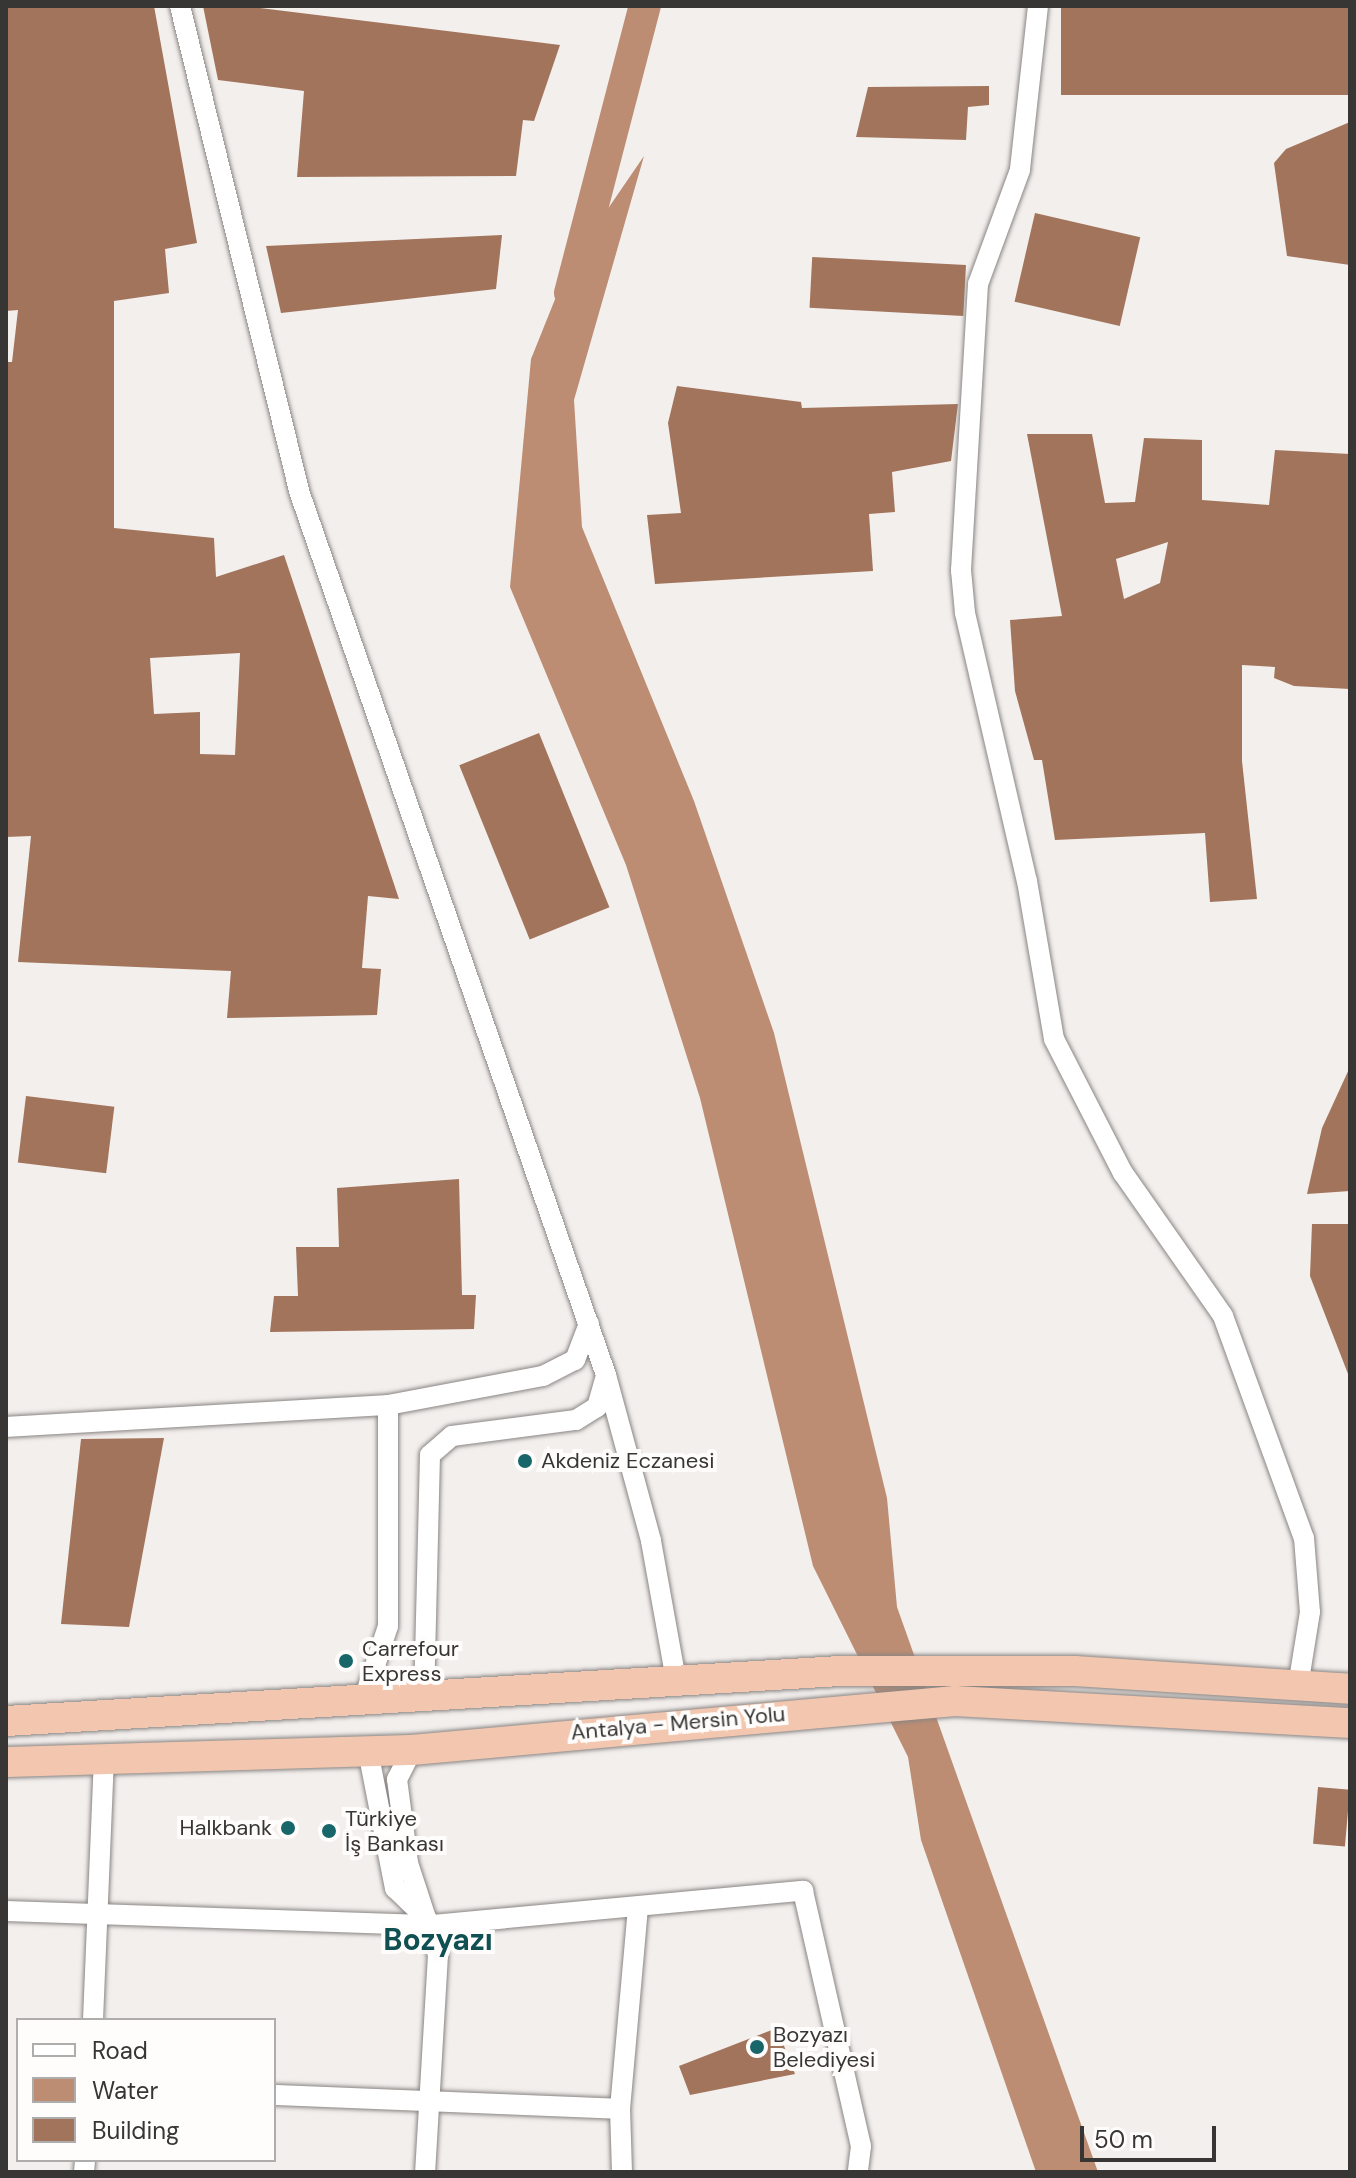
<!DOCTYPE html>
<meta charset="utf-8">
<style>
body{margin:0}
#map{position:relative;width:1356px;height:2178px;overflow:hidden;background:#f3efed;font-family:"DM Sans",sans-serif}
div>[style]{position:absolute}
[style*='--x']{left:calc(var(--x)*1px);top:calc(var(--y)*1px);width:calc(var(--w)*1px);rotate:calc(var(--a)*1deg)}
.water>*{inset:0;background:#bc8d73}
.river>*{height:32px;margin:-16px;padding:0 16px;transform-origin:16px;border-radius:16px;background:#bc8d73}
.building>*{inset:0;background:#a2745b;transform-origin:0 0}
.roads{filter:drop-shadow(0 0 2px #898583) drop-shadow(0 0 2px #898583)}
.minor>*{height:20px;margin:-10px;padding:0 10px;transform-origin:10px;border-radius:10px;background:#fff}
.highway>*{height:30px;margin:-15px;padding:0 15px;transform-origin:15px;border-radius:15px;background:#f3c7af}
.dots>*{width:22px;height:22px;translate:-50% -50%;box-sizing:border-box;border:4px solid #fffdfc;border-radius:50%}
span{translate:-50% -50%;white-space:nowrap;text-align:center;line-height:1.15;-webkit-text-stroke:8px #fffdfc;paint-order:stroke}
.poi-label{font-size:22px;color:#383635}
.left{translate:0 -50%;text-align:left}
.right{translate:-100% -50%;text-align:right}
.street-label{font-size:22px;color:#383635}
.district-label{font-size:30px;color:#104f52;font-weight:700}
.frame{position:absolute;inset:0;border:8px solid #383635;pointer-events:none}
.legend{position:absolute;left:16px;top:2018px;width:260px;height:144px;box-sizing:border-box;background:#fffdfc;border:2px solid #afadac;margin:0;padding:10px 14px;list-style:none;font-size:24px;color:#383635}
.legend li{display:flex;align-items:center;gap:16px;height:40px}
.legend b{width:40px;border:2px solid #afadac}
.scale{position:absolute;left:1080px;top:2126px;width:136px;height:36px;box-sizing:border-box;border:4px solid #383635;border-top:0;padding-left:10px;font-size:24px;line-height:28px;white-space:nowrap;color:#383635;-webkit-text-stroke:6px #fffdfc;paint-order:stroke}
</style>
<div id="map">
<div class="water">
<i style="clip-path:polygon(644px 156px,574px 400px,582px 527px,694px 801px,774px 1033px,887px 1498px,897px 1607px,1098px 2172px,1036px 2172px,921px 1840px,908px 1757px,813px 1566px,700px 1098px,626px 865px,510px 587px,531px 359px,568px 267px)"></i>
</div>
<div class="river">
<i style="--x:570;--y:293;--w:297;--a:-75.4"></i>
</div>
<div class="building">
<i style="clip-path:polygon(evenodd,6px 6px,154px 6px,197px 243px,165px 249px,169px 293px,114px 301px,114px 528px,214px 538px,216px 577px,284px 555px,399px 899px,368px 896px,362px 968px,381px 969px,377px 1015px,227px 1018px,231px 971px,18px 962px,31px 836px,6px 837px,6px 362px,12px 362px,18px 310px,6px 311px,6px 6px,240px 653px,235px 755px,200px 754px,200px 712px,154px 714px,150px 658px,240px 653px)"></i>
<i style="clip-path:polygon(203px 6px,243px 6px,560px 45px,534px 121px,523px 120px,516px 176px,297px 177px,304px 91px,218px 80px)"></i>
<i style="left:1061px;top:6px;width:289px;height:89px"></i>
<i style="clip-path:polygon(989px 86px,989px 105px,968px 107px,966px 140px,856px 137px,868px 87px)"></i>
<i style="clip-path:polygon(1350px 122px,1350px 265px,1287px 256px,1274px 163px,1286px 149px)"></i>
<i style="left:1035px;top:213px;width:108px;height:91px;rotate:13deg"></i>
<i style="clip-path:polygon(502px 235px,496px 289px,281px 313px,266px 246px)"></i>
<i style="left:966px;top:265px;width:51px;height:154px;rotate:93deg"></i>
<i style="clip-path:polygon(677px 386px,801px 402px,802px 408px,958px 404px,951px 461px,892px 472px,895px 512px,869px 514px,873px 571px,655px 584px,647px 515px,681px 513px,668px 423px)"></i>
<i style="clip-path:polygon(evenodd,1027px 434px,1092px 434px,1105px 503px,1135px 502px,1144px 438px,1202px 440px,1202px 500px,1269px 505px,1275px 450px,1350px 454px,1350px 689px,1294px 686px,1274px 678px,1275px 667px,1242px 665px,1242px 761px,1257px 899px,1210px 902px,1205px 833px,1055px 840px,1042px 760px,1034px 760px,1015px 691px,1010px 620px,1062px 616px,1027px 434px,1168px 542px,1160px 583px,1124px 599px,1116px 559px,1168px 542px)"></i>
<i style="left:539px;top:733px;width:188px;height:86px;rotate:68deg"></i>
<i style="clip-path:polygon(1350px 1067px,1350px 1191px,1307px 1194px,1322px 1128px)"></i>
<i style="left:26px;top:1096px;width:89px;height:67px;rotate:7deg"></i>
<i style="clip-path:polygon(459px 1179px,462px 1295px,476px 1295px,474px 1329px,270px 1332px,274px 1296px,298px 1296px,296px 1247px,339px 1247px,337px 1188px)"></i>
<i style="clip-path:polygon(1312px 1224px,1350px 1224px,1350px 1379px,1310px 1276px)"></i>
<i style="clip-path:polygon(164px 1438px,129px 1627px,61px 1624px,81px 1439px)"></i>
<i style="left:1318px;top:1787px;width:32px;height:57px;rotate:5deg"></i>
<i style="clip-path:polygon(777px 2028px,795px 2074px,690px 2095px,679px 2066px)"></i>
</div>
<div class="roads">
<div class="minor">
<i style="--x:180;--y:6;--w:499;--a:76.2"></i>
<i style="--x:299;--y:491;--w:936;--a:70.85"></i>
<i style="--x:606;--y:1375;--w:172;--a:74.8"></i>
<i style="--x:651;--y:1541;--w:141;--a:79.8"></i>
<i style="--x:1038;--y:6;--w:165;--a:96.3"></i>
<i style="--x:1020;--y:170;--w:121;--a:110.2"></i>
<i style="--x:978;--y:284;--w:287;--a:93.4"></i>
<i style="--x:961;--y:570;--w:43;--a:84.7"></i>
<i style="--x:965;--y:613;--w:275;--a:77"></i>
<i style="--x:1027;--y:881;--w:160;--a:80.3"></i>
<i style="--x:1054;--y:1039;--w:151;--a:62.8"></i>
<i style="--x:1123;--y:1173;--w:174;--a:55"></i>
<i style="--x:1223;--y:1316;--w:236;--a:70"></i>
<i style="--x:1304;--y:1538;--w:74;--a:85.4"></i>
<i style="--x:1310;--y:1612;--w:75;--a:99.2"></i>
<i style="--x:6;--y:1427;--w:383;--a:-3.3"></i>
<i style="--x:424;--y:1700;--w:245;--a:-88.6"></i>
<i style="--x:430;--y:1455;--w:29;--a:-41"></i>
<i style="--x:452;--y:1436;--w:125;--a:-7.4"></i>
<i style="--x:576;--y:1420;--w:25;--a:-32"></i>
<i style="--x:597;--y:1407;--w:33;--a:-74"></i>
<i style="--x:363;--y:1702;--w:80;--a:-71.8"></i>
<i style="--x:388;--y:1626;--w:221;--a:-90"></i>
<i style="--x:388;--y:1405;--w:158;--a:-10.6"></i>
<i style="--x:543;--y:1376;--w:36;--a:-27"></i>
<i style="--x:575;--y:1360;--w:39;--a:-69"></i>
<i style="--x:412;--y:1750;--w:33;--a:117"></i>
<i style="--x:397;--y:1779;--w:85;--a:82.5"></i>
<i style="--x:408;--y:1863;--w:97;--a:71.9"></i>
<i style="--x:438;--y:1955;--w:217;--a:93.4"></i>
<i style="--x:368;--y:1751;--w:140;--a:78.9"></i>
<i style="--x:395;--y:1888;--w:45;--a:44.1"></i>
<i style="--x:6;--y:1911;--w:427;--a:1.9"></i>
<i style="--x:433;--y:1925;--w:372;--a:-5.3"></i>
<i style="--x:803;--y:1891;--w:262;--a:77.2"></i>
<i style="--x:861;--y:2146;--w:26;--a:97"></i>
<i style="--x:93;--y:2020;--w:262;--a:-87.6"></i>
<i style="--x:274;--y:2095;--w:346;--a:2.3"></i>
<i style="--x:84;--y:2172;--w:12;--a:-85"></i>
<i style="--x:622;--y:2172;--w:63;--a:-91.8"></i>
<i style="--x:620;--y:2109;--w:201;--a:-84.9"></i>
</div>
<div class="highway">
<i style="--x:6;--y:1721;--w:836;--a:-3.43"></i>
<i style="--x:841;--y:1671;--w:234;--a:0"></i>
<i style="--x:1075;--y:1671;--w:276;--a:3.7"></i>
<i style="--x:6;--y:1762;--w:406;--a:-1.7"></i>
<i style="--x:412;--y:1750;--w:545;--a:-5.16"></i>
<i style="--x:955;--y:1701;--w:396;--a:3.2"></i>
</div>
</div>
<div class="dots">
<i style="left:525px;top:1461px;background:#18666a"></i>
<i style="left:346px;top:1661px;background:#18666a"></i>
<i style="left:288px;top:1828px;background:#18666a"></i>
<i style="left:329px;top:1831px;background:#18666a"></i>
<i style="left:757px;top:2047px;background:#18666a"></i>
</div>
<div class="poi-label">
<span class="left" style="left:541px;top:1461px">Akdeniz Eczanesi</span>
<span class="left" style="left:362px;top:1661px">Carrefour<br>Express</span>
<span class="left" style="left:345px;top:1831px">Türkiye<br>İş Bankası</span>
<span class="right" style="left:272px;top:1828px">Halkbank</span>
<span class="left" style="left:773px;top:2047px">Bozyazı<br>Belediyesi</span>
</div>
<div class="street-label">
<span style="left:678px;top:1723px;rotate:-5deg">Antalya - Mersin Yolu</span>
</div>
<div class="district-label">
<span style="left:438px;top:1940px">Bozyazı</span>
</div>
<div class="frame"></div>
<ul class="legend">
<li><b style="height:10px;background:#fff"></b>Road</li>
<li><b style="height:22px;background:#bc8d73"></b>Water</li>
<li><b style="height:22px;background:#a2745b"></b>Building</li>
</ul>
<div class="scale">50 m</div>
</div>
